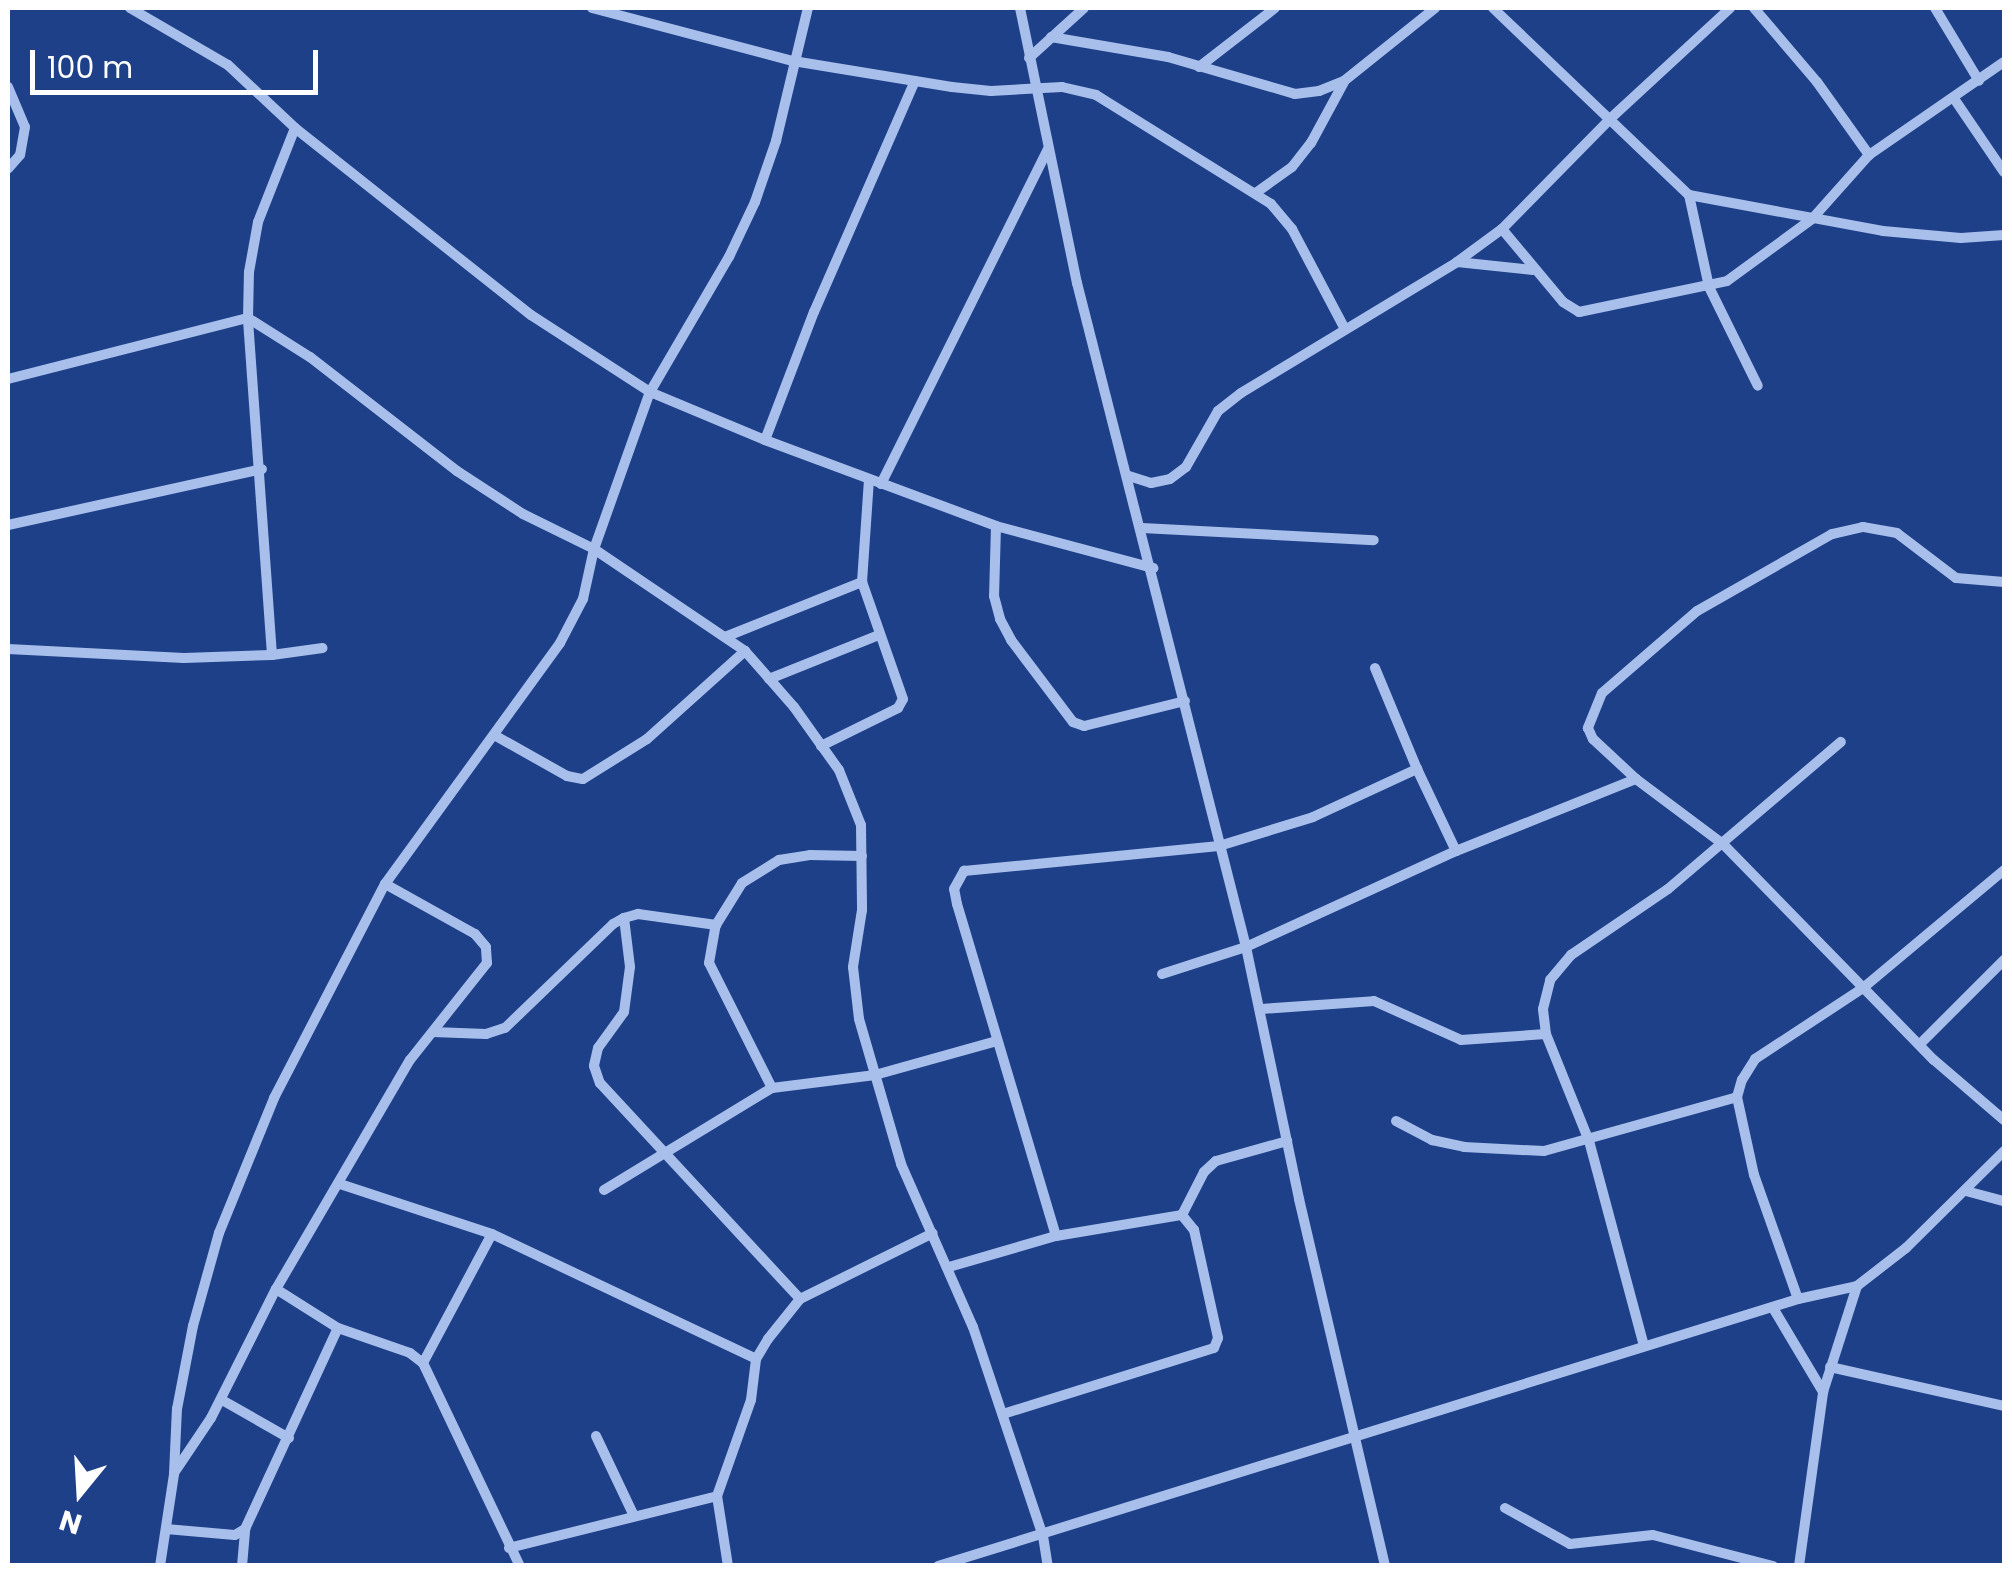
<!DOCTYPE html>
<style>
body{margin:0}
#map{position:relative;width:2012px;height:1573px;overflow:hidden;background:#1e4089;font-family:Poppins,sans-serif}
div>[style]{position:absolute}
[style*='--x']{left:calc(var(--x)*1px);top:calc(var(--y)*1px);width:calc(var(--w)*1px);rotate:calc(var(--a)*1deg)}
.street>*{height:10px;margin:-5px;padding:0 5px;transform-origin:5px;border-radius:5px;background:#a8bfeb}
span{translate:-50% -50%;white-space:nowrap;text-align:center;line-height:1.15;-webkit-text-stroke:10px #1e4089;paint-order:stroke}
.frame{position:absolute;inset:0;border:10px solid #fff;pointer-events:none}
.north{position:absolute;left:30px;top:1443px;width:100px;height:100px;-webkit-text-stroke:8px #1e4089;paint-order:stroke;rotate:198deg;font-size:28px;font-weight:700;line-height:40px;text-align:center;color:#fff}
.north::after{content:'';display:block;margin:auto;width:35px;height:45px;background:#fff;clip-path:polygon(50% 0,100% 100%,50% 72%,0 100%)}
.scale{position:absolute;left:30px;top:50px;width:288px;height:45px;box-sizing:border-box;border:5px solid #fff;border-top:0;padding-left:12px;font-size:30px;line-height:35px;white-space:nowrap;color:#fff;-webkit-text-stroke:8px #1e4089;paint-order:stroke}
</style>
<div id="map">
<div class="street">
<i style="--x:130;--y:8;--w:113;--a:30.2"></i>
<i style="--x:228;--y:65;--w:92;--a:43.2"></i>
<i style="--x:295;--y:128;--w:301;--a:38.4"></i>
<i style="--x:531;--y:315;--w:142;--a:32.9"></i>
<i style="--x:650;--y:392;--w:125;--a:22.7"></i>
<i style="--x:765;--y:440;--w:246;--a:20.4"></i>
<i style="--x:996;--y:526;--w:163;--a:15"></i>
<i style="--x:592;--y:8;--w:208;--a:14.8"></i>
<i style="--x:793;--y:61;--w:161;--a:9.3"></i>
<i style="--x:952;--y:87;--w:39;--a:6"></i>
<i style="--x:991;--y:91;--w:71;--a:-3.2"></i>
<i style="--x:1062;--y:87;--w:35;--a:13"></i>
<i style="--x:1096;--y:95;--w:206;--a:31.9"></i>
<i style="--x:1271;--y:204;--w:33;--a:50"></i>
<i style="--x:1292;--y:229;--w:113;--a:62.1"></i>
<i style="--x:1020;--y:8;--w:281;--a:78.3"></i>
<i style="--x:1077;--y:283;--w:685;--a:75.72"></i>
<i style="--x:1246;--y:947;--w:258;--a:78.1"></i>
<i style="--x:1299;--y:1199;--w:377;--a:76.8"></i>
<i style="--x:1493;--y:8;--w:271;--a:43.7"></i>
<i style="--x:1689;--y:195;--w:197;--a:10.5"></i>
<i style="--x:1883;--y:231;--w:78;--a:5.1"></i>
<i style="--x:1961;--y:238;--w:43;--a:-4"></i>
<i style="--x:1754;--y:8;--w:97;--a:49.6"></i>
<i style="--x:1817;--y:82;--w:90;--a:54.5"></i>
<i style="--x:1935;--y:8;--w:85;--a:58.9"></i>
<i style="--x:1051;--y:37;--w:119;--a:9.7"></i>
<i style="--x:1168;--y:57;--w:132;--a:16.2"></i>
<i style="--x:1295;--y:94;--w:24;--a:-7"></i>
<i style="--x:1319;--y:91;--w:27;--a:-22"></i>
<i style="--x:1344;--y:81;--w:117;--a:-38.7"></i>
<i style="--x:1029;--y:58;--w:74;--a:-42.3"></i>
<i style="--x:1199;--y:67;--w:96;--a:-37.8"></i>
<i style="--x:8;--y:87;--w:43;--a:67"></i>
<i style="--x:25;--y:127;--w:28;--a:100"></i>
<i style="--x:20;--y:155;--w:18;--a:131"></i>
<i style="--x:1955;--y:100;--w:87;--a:55.8"></i>
<i style="--x:1257;--y:192;--w:43;--a:-35.5"></i>
<i style="--x:1292;--y:167;--w:31;--a:-52"></i>
<i style="--x:1311;--y:143;--w:69;--a:-61.6"></i>
<i style="--x:1689;--y:195;--w:94;--a:77.7"></i>
<i style="--x:1709;--y:287;--w:110;--a:63.7"></i>
<i style="--x:1502;--y:229;--w:95;--a:50.1"></i>
<i style="--x:1563;--y:302;--w:19;--a:32"></i>
<i style="--x:1579;--y:312;--w:151;--a:-11.8"></i>
<i style="--x:1727;--y:281;--w:105;--a:-36.1"></i>
<i style="--x:1812;--y:219;--w:86;--a:-48.3"></i>
<i style="--x:1869;--y:155;--w:164;--a:-34.6"></i>
<i style="--x:1457;--y:262;--w:76;--a:6"></i>
<i style="--x:8;--y:379;--w:248;--a:-14.3"></i>
<i style="--x:248;--y:318;--w:73;--a:32.2"></i>
<i style="--x:310;--y:357;--w:186;--a:37.8"></i>
<i style="--x:457;--y:471;--w:79;--a:33.1"></i>
<i style="--x:523;--y:514;--w:79;--a:26.2"></i>
<i style="--x:594;--y:549;--w:182;--a:34"></i>
<i style="--x:745;--y:651;--w:74;--a:48.8"></i>
<i style="--x:794;--y:707;--w:77;--a:54.5"></i>
<i style="--x:839;--y:770;--w:59;--a:68.2"></i>
<i style="--x:861;--y:825;--w:85;--a:89.3"></i>
<i style="--x:862;--y:910;--w:58;--a:99"></i>
<i style="--x:853;--y:967;--w:52;--a:83.4"></i>
<i style="--x:859;--y:1019;--w:151;--a:73.8"></i>
<i style="--x:901;--y:1164;--w:178;--a:66.2"></i>
<i style="--x:973;--y:1327;--w:220;--a:71.5"></i>
<i style="--x:1043;--y:1536;--w:30;--a:81"></i>
<i style="--x:765;--y:440;--w:137;--a:-69.1"></i>
<i style="--x:814;--y:312;--w:252;--a:-66.4"></i>
<i style="--x:1129;--y:476;--w:23;--a:18"></i>
<i style="--x:1151;--y:483;--w:19;--a:-12"></i>
<i style="--x:1170;--y:479;--w:20;--a:-37"></i>
<i style="--x:1186;--y:467;--w:64;--a:-60.3"></i>
<i style="--x:1218;--y:411;--w:29;--a:-38"></i>
<i style="--x:1241;--y:393;--w:253;--a:-31.2"></i>
<i style="--x:1457;--y:262;--w:56;--a:-36.3"></i>
<i style="--x:1502;--y:229;--w:156;--a:-45.5"></i>
<i style="--x:1611;--y:118;--w:162;--a:-42.7"></i>
<i style="--x:881;--y:484;--w:374;--a:-63.5"></i>
<i style="--x:8;--y:525;--w:260;--a:-12.4"></i>
<i style="--x:996;--y:526;--w:70;--a:91.6"></i>
<i style="--x:994;--y:596;--w:24;--a:75"></i>
<i style="--x:1000;--y:619;--w:24;--a:62"></i>
<i style="--x:1011;--y:640;--w:103;--a:52.9"></i>
<i style="--x:1073;--y:722;--w:12;--a:20"></i>
<i style="--x:1084;--y:726;--w:104;--a:-13.9"></i>
<i style="--x:1142;--y:528;--w:232;--a:3"></i>
<i style="--x:2004;--y:582;--w:48;--a:-175.2"></i>
<i style="--x:1956;--y:578;--w:74;--a:-142.7"></i>
<i style="--x:1897;--y:533;--w:35;--a:-170"></i>
<i style="--x:1863;--y:527;--w:32;--a:167"></i>
<i style="--x:1832;--y:534;--w:155;--a:150.3"></i>
<i style="--x:1697;--y:611;--w:125;--a:139.2"></i>
<i style="--x:1602;--y:693;--w:38;--a:112"></i>
<i style="--x:1588;--y:728;--w:12;--a:66"></i>
<i style="--x:1593;--y:739;--w:59;--a:42.9"></i>
<i style="--x:1636;--y:779;--w:109;--a:36.8"></i>
<i style="--x:1723;--y:844;--w:302;--a:45.7"></i>
<i style="--x:1934;--y:1060;--w:92;--a:40.6"></i>
<i style="--x:725;--y:637;--w:148;--a:-21.9"></i>
<i style="--x:8;--y:649;--w:176;--a:2.9"></i>
<i style="--x:184;--y:658;--w:88;--a:-2"></i>
<i style="--x:272;--y:655;--w:51;--a:-7.8"></i>
<i style="--x:272;--y:655;--w:338;--a:-94.1"></i>
<i style="--x:248;--y:318;--w:46;--a:-88.8"></i>
<i style="--x:249;--y:272;--w:51;--a:-79.8"></i>
<i style="--x:258;--y:222;--w:101;--a:-68.5"></i>
<i style="--x:1375;--y:668;--w:109;--a:67.4"></i>
<i style="--x:769;--y:679;--w:118;--a:-21.8"></i>
<i style="--x:494;--y:735;--w:84;--a:29.3"></i>
<i style="--x:567;--y:776;--w:16;--a:11"></i>
<i style="--x:583;--y:779;--w:75;--a:-32"></i>
<i style="--x:647;--y:739;--w:132;--a:-41.9"></i>
<i style="--x:821;--y:746;--w:86;--a:-26.3"></i>
<i style="--x:898;--y:708;--w:10;--a:-61"></i>
<i style="--x:903;--y:699;--w:124;--a:-109.3"></i>
<i style="--x:862;--y:582;--w:103;--a:-86.1"></i>
<i style="--x:624;--y:918;--w:49;--a:83"></i>
<i style="--x:630;--y:967;--w:45;--a:97.6"></i>
<i style="--x:624;--y:1012;--w:44;--a:125.8"></i>
<i style="--x:598;--y:1048;--w:18;--a:103"></i>
<i style="--x:594;--y:1066;--w:18;--a:71"></i>
<i style="--x:600;--y:1083;--w:294;--a:47.2"></i>
<i style="--x:1162;--y:974;--w:88;--a:-17.8"></i>
<i style="--x:1246;--y:947;--w:231;--a:-24.6"></i>
<i style="--x:1456;--y:851;--w:194;--a:-21.8"></i>
<i style="--x:1261;--y:1009;--w:113;--a:-4"></i>
<i style="--x:1374;--y:1001;--w:95;--a:24.1"></i>
<i style="--x:1461;--y:1040;--w:85;--a:-4"></i>
<i style="--x:433;--y:1032;--w:53;--a:2.2"></i>
<i style="--x:486;--y:1034;--w:20;--a:-18"></i>
<i style="--x:505;--y:1028;--w:150;--a:-43.9"></i>
<i style="--x:613;--y:924;--w:13;--a:-29"></i>
<i style="--x:624;--y:918;--w:15;--a:-16"></i>
<i style="--x:638;--y:914;--w:79;--a:8"></i>
<i style="--x:1920;--y:1044;--w:119;--a:-45"></i>
<i style="--x:772;--y:1088;--w:140;--a:-116.7"></i>
<i style="--x:709;--y:963;--w:39;--a:-80"></i>
<i style="--x:716;--y:925;--w:49;--a:-58.2"></i>
<i style="--x:742;--y:883;--w:44;--a:-31.9"></i>
<i style="--x:779;--y:860;--w:31;--a:-9"></i>
<i style="--x:810;--y:855;--w:52;--a:1.1"></i>
<i style="--x:1396;--y:1121;--w:41;--a:27.8"></i>
<i style="--x:1432;--y:1140;--w:33;--a:12"></i>
<i style="--x:1464;--y:1147;--w:80;--a:2.9"></i>
<i style="--x:1544;--y:1151;--w:200;--a:-15.6"></i>
<i style="--x:340;--y:1184;--w:160;--a:18.2"></i>
<i style="--x:492;--y:1234;--w:292;--a:25.3"></i>
<i style="--x:604;--y:1190;--w:197;--a:-31.3"></i>
<i style="--x:772;--y:1088;--w:104;--a:-7.2"></i>
<i style="--x:875;--y:1075;--w:127;--a:-15.6"></i>
<i style="--x:1966;--y:1191;--w:39;--a:15"></i>
<i style="--x:1182;--y:1215;--w:48;--a:-62.9"></i>
<i style="--x:1204;--y:1172;--w:16;--a:-43"></i>
<i style="--x:1216;--y:1161;--w:74;--a:-15.7"></i>
<i style="--x:1056;--y:1236;--w:346;--a:-106.6"></i>
<i style="--x:957;--y:904;--w:15;--a:-101"></i>
<i style="--x:954;--y:889;--w:21;--a:-61"></i>
<i style="--x:964;--y:871;--w:256;--a:-5.6"></i>
<i style="--x:1219;--y:846;--w:98;--a:-17.1"></i>
<i style="--x:1313;--y:817;--w:115;--a:-24.8"></i>
<i style="--x:1417;--y:769;--w:91;--a:64.6"></i>
<i style="--x:949;--y:1267;--w:111;--a:-16.2"></i>
<i style="--x:1056;--y:1236;--w:128;--a:-9.5"></i>
<i style="--x:276;--y:1289;--w:73;--a:32.2"></i>
<i style="--x:338;--y:1328;--w:76;--a:19.1"></i>
<i style="--x:410;--y:1353;--w:16;--a:38"></i>
<i style="--x:423;--y:1363;--w:225;--a:64.5"></i>
<i style="--x:1798;--y:1299;--w:132;--a:-109.5"></i>
<i style="--x:1754;--y:1175;--w:80;--a:-102.3"></i>
<i style="--x:1737;--y:1097;--w:18;--a:-74"></i>
<i style="--x:1742;--y:1080;--w:25;--a:-58"></i>
<i style="--x:1755;--y:1059;--w:129;--a:-33.3"></i>
<i style="--x:1863;--y:988;--w:184;--a:-39.9"></i>
<i style="--x:1773;--y:1308;--w:98;--a:59.2"></i>
<i style="--x:1644;--y:1346;--w:212;--a:-105"></i>
<i style="--x:1589;--y:1141;--w:115;--a:-111.9"></i>
<i style="--x:1546;--y:1034;--w:25;--a:-97"></i>
<i style="--x:1543;--y:1009;--w:30;--a:-76"></i>
<i style="--x:1550;--y:980;--w:33;--a:-50"></i>
<i style="--x:1571;--y:955;--w:117;--a:-34.2"></i>
<i style="--x:1668;--y:889;--w:227;--a:-40.4"></i>
<i style="--x:423;--y:1363;--w:146;--a:-61.9"></i>
<i style="--x:1830;--y:1367;--w:178;--a:12.6"></i>
<i style="--x:222;--y:1400;--w:77;--a:29.6"></i>
<i style="--x:1003;--y:1414;--w:221;--a:-17.4"></i>
<i style="--x:1214;--y:1348;--w:11;--a:-68"></i>
<i style="--x:1218;--y:1338;--w:111;--a:-102.5"></i>
<i style="--x:1194;--y:1230;--w:19;--a:-129"></i>
<i style="--x:596;--y:1436;--w:86;--a:64.6"></i>
<i style="--x:174;--y:1473;--w:66;--a:-56.1"></i>
<i style="--x:211;--y:1418;--w:144;--a:-63.3"></i>
<i style="--x:276;--y:1289;--w:265;--a:-59.7"></i>
<i style="--x:410;--y:1060;--w:124;--a:-51.6"></i>
<i style="--x:487;--y:963;--w:16;--a:-94"></i>
<i style="--x:486;--y:947;--w:17;--a:-130"></i>
<i style="--x:475;--y:934;--w:103;--a:-150.9"></i>
<i style="--x:1505;--y:1508;--w:74;--a:29"></i>
<i style="--x:1570;--y:1544;--w:83;--a:-6.2"></i>
<i style="--x:1653;--y:1535;--w:124;--a:14.5"></i>
<i style="--x:166;--y:1529;--w:69;--a:5"></i>
<i style="--x:235;--y:1535;--w:12;--a:-31"></i>
<i style="--x:245;--y:1529;--w:221;--a:-65.2"></i>
<i style="--x:509;--y:1548;--w:214;--a:-14"></i>
<i style="--x:160;--y:1566;--w:93;--a:-81.3"></i>
<i style="--x:174;--y:1474;--w:65;--a:-87.4"></i>
<i style="--x:177;--y:1409;--w:85;--a:-79.1"></i>
<i style="--x:193;--y:1326;--w:97;--a:-74.4"></i>
<i style="--x:219;--y:1233;--w:146;--a:-67.8"></i>
<i style="--x:274;--y:1098;--w:241;--a:-62.6"></i>
<i style="--x:385;--y:884;--w:298;--a:-54"></i>
<i style="--x:560;--y:643;--w:50;--a:-62.4"></i>
<i style="--x:583;--y:599;--w:51;--a:-77.6"></i>
<i style="--x:594;--y:549;--w:167;--a:-70.4"></i>
<i style="--x:650;--y:392;--w:156;--a:-59.7"></i>
<i style="--x:729;--y:257;--w:61;--a:-64.7"></i>
<i style="--x:755;--y:202;--w:65;--a:-71"></i>
<i style="--x:776;--y:141;--w:137;--a:-76.5"></i>
<i style="--x:242;--y:1566;--w:37;--a:-85"></i>
<i style="--x:728;--y:1566;--w:71;--a:-98.9"></i>
<i style="--x:717;--y:1496;--w:102;--a:-70.5"></i>
<i style="--x:751;--y:1400;--w:41;--a:-83"></i>
<i style="--x:756;--y:1359;--w:23;--a:-59"></i>
<i style="--x:768;--y:1339;--w:51;--a:-51.3"></i>
<i style="--x:800;--y:1299;--w:148;--a:-26.4"></i>
<i style="--x:938;--y:1566;--w:900;--a:-17.25"></i>
<i style="--x:1798;--y:1299;--w:60;--a:-12.4"></i>
<i style="--x:1857;--y:1286;--w:62;--a:-37.8"></i>
<i style="--x:1906;--y:1248;--w:138;--a:-44.7"></i>
<i style="--x:1799;--y:1566;--w:176;--a:-82.1"></i>
<i style="--x:1823;--y:1392;--w:111;--a:-72.2"></i>
</div>
<div class="frame"></div>
<div class="north">N</div>
<div class="scale">100 m</div>
</div>
